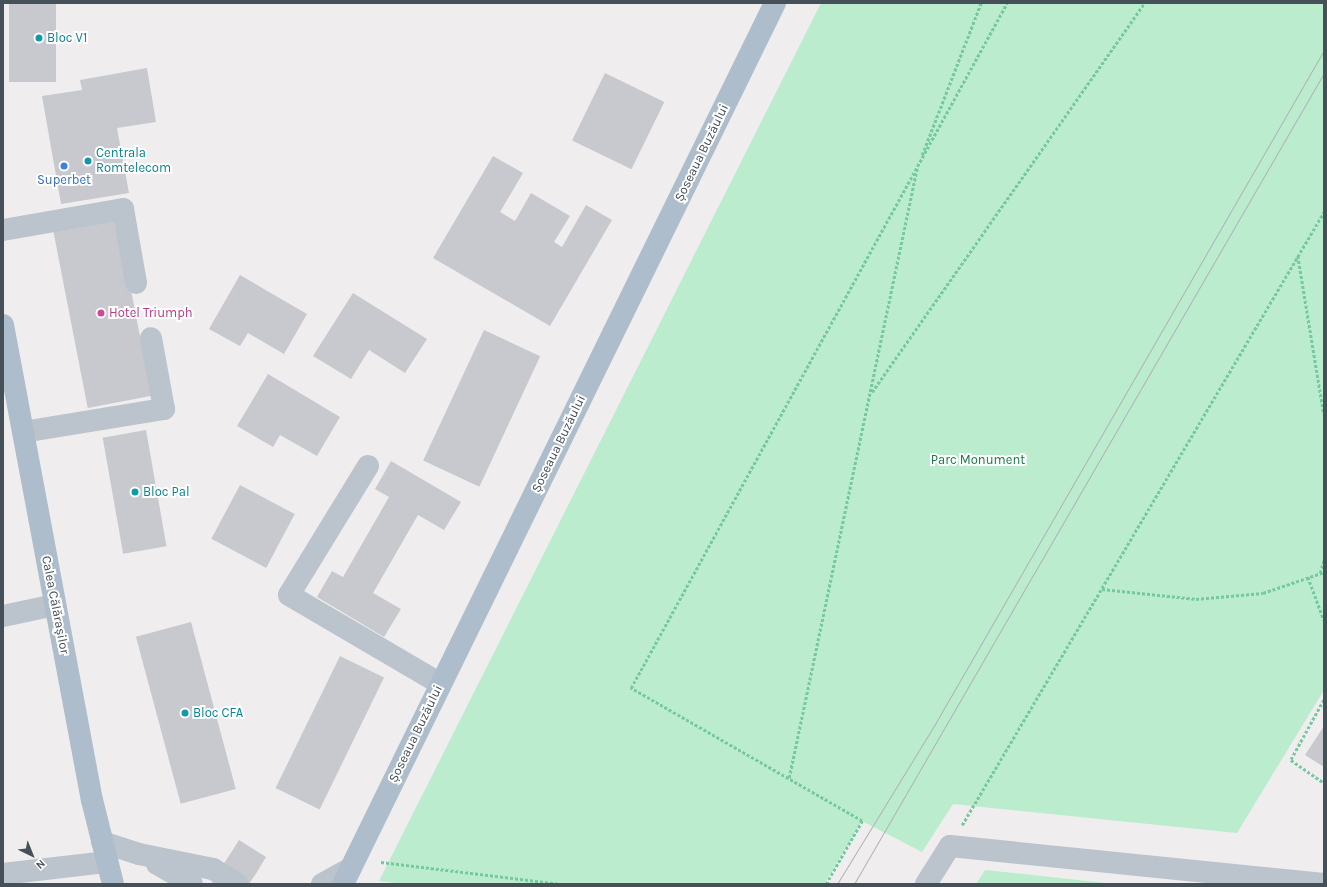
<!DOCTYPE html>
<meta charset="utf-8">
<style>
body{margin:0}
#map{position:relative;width:1327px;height:887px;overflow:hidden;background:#efeded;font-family:Karla,sans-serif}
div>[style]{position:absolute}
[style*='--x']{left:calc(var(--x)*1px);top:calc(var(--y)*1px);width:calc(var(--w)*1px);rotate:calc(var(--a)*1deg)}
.green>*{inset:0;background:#bcecce}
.building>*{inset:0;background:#c7c9cf;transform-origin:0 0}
.path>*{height:2.5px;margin-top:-1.25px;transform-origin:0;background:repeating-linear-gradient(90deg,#75c99e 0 3px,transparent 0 5px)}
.minor>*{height:22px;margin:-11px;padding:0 11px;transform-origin:11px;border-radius:11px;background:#bbc4cc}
.major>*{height:22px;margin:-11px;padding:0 11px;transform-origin:11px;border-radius:11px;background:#adbdcb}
.tram>*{height:1px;margin:-0.5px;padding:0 0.5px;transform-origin:0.5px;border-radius:0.5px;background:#afb2b7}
.dots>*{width:11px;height:11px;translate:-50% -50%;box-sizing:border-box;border:2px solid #fff;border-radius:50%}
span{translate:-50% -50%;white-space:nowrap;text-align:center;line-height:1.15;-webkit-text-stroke:4px #fff;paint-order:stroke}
.culture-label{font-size:13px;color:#0d838f}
.left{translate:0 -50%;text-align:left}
.street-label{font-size:13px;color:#465059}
.shop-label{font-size:13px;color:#366cbe}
.hotel-label{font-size:13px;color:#b23c85}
.park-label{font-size:13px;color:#1a7747}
.frame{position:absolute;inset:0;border:4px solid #465059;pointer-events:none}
.north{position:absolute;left:12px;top:835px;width:40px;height:40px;-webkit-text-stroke:3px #fff;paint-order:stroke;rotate:137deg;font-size:11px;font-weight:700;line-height:16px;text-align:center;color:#465059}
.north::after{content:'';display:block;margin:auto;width:14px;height:18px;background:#465059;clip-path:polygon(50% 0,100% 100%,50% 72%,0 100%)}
</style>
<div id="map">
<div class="green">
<i style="clip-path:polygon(821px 3px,1324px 3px,1324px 690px,1237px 833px,953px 804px,922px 852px,862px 821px,824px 884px,404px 884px,379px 881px)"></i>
<i style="clip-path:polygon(985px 870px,1115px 884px,976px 884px)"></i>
</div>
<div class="building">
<i style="left:9px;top:3px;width:47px;height:79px"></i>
<i style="clip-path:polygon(147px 68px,156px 122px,117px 128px,129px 193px,61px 204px,42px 96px,82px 90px,80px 80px)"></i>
<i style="left:605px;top:73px;width:66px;height:75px;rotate:26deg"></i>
<i style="clip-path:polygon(493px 156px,523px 173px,500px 212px,515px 221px,531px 193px,570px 216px,554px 242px,562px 247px,586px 205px,612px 220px,550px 326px,433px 258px)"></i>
<i style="left:117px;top:218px;width:181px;height:65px;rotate:79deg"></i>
<i style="clip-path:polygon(240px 275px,307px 314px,284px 354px,248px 333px,240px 346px,209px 329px)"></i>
<i style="clip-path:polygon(353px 293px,427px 339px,405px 373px,369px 350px,351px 379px,313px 356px)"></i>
<i style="left:484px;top:330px;width:62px;height:144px;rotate:25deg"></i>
<i style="clip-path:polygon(268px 374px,340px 417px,317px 456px,280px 435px,273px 447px,237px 426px)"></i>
<i style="left:146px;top:430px;width:118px;height:44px;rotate:80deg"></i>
<i style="clip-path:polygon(391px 461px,461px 502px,444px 530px,418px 515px,373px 593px,401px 609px,384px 637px,317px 597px,332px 571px,343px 577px,389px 497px,375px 489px)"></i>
<i style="left:240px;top:485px;width:62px;height:61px;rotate:28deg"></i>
<i style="left:191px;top:622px;width:173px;height:57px;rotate:75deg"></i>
<i style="left:340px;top:656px;width:49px;height:147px;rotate:26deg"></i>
<i style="clip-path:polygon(1324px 726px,1324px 767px,1305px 755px)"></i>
<i style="clip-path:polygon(239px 840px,266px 857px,257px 872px,249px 884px,211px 884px)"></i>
</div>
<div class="path">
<i style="--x:922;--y:155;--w:163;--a:-68.8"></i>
<i style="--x:1298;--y:256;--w:160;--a:80.7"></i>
<i style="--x:872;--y:392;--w:475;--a:-55"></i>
<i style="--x:1320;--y:573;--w:14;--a:-73"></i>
<i style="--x:1308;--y:577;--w:46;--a:69.6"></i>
<i style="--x:1102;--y:589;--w:95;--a:6.1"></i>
<i style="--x:1196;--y:599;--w:67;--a:-5.1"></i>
<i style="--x:1263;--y:593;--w:65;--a:-19"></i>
<i style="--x:1324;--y:700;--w:68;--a:118.8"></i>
<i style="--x:1291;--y:760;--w:40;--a:34.9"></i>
<i style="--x:789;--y:778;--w:623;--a:-78.15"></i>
<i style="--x:962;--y:825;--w:712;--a:-59.44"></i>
<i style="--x:381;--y:862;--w:181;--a:7"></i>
<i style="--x:826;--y:884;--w:73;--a:-60.3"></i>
<i style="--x:862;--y:821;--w:267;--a:-150.1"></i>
<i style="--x:631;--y:688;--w:781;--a:-61.24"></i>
</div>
<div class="minor">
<i style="--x:3;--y:230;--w:122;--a:-9.9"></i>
<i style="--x:123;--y:209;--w:75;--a:80"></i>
<i style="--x:23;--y:432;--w:143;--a:-9.3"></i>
<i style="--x:164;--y:409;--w:72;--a:-100.4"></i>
<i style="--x:368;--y:466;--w:151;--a:121.5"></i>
<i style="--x:289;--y:595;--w:176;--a:30.4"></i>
<i style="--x:3;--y:616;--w:53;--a:-11.9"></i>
<i style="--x:102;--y:842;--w:39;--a:18"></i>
<i style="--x:139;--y:854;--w:76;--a:11.5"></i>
<i style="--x:213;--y:869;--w:29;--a:31"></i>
<i style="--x:157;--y:864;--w:40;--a:29.7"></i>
<i style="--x:3;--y:874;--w:105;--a:-6.6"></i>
<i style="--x:322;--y:884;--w:33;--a:-29"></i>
<i style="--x:926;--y:884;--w:45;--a:-57.7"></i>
<i style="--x:950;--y:846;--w:376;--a:5.8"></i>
</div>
<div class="major">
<i style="--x:3;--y:325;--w:483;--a:79.4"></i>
<i style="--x:92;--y:800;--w:87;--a:76"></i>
<i style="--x:343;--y:884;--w:981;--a:-63.88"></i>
</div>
<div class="tram">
<i style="--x:837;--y:884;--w:188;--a:-58.5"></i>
<i style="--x:935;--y:724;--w:778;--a:-60.01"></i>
<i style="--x:854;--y:884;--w:937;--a:-59.91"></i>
</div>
<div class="dots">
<i style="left:39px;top:38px;background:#0f9aa8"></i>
<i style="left:88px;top:161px;background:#0f9aa8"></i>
<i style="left:64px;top:166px;background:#3f7fe0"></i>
<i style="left:101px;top:313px;background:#d1479c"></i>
<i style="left:135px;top:492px;background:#0f9aa8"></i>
<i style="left:185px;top:713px;background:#0f9aa8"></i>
</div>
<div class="culture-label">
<span class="left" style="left:47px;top:38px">Bloc V1</span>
<span class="left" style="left:96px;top:161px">Centrala<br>Romtelecom</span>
<span class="left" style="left:143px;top:492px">Bloc Pal</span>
<span class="left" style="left:193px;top:713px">Bloc CFA</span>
</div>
<div class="street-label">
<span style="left:702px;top:153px;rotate:-64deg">Șoseaua Buzăului</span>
<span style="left:559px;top:444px;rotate:-64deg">Șoseaua Buzăului</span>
<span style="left:55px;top:605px;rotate:79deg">Calea Călărașilor</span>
<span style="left:416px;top:734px;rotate:-64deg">Șoseaua Buzăului</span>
</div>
<div class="shop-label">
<span style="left:64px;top:180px">Superbet</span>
</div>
<div class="hotel-label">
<span class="left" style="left:109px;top:313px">Hotel Triumph</span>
</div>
<div class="park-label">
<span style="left:978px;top:460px">Parc Monument</span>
</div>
<div class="frame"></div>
<div class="north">N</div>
</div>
